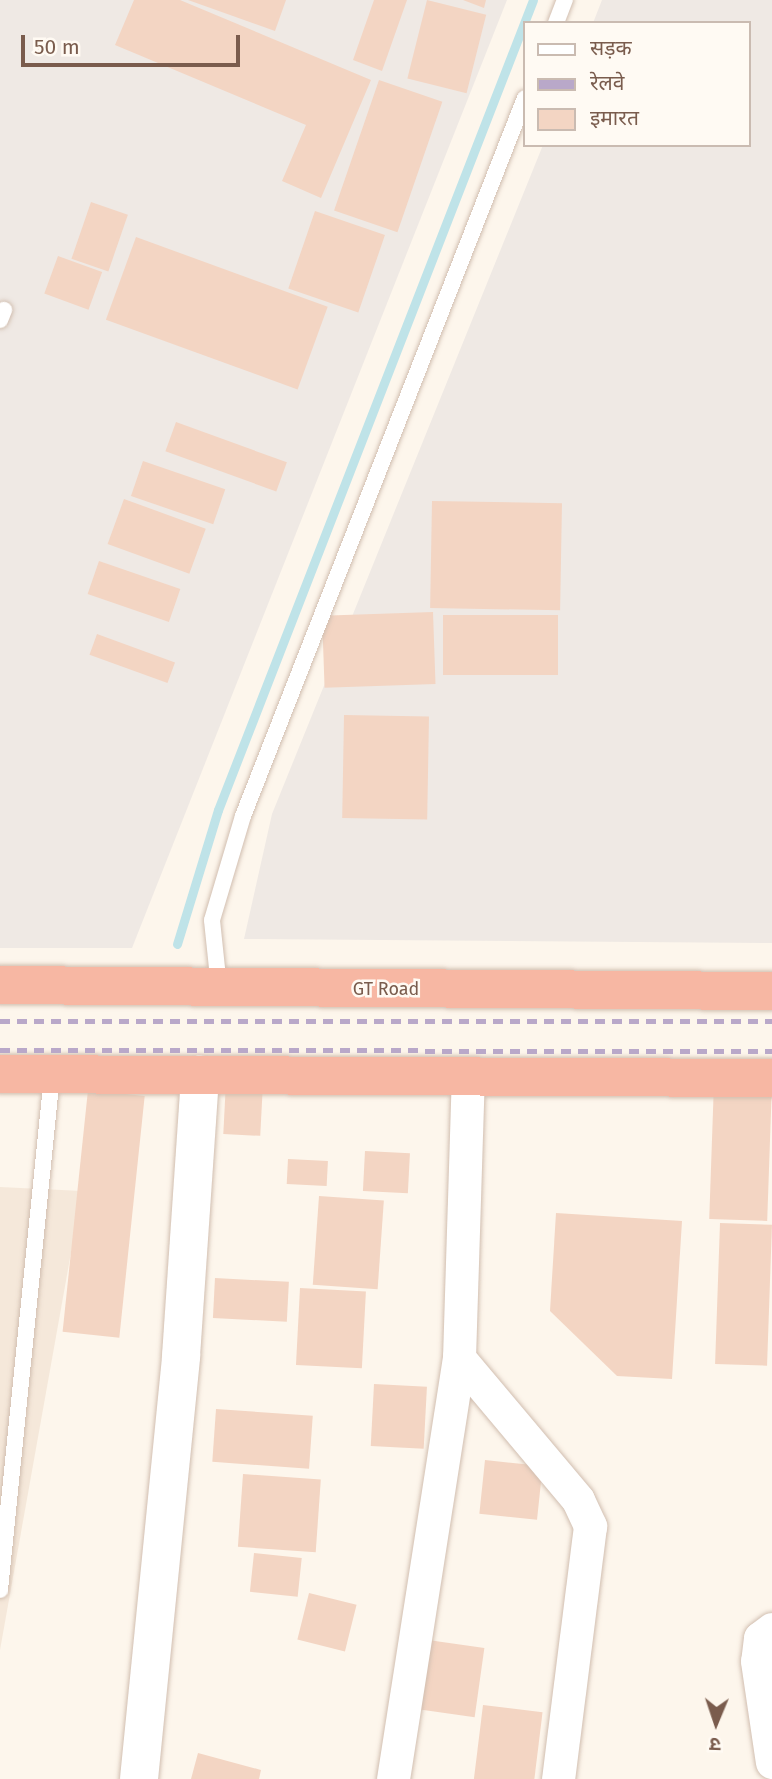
<!DOCTYPE html>
<meta charset="utf-8">
<style>
body{margin:0}
#map{position:relative;width:772px;height:1779px;overflow:hidden;background:#fdf6ec;font-family:"Fira Sans","Noto Sans Devanagari",sans-serif}
div>[style]{position:absolute}
[style*='--x']{left:calc(var(--x)*1px);top:calc(var(--y)*1px);width:calc(var(--w)*1px);rotate:calc(var(--a)*1deg)}
.residential>*{inset:0;background:#f5e8da}
.industrial>*{inset:0;background:#efe9e4}
.stream>*{height:9px;margin:-4.5px;padding:0 4.5px;transform-origin:4.5px;border-radius:4.5px;background:#bfe3e8}
.building>*{inset:0;background:#f3d5c3;transform-origin:0 0}
.roads{filter:drop-shadow(0 0 2px #d1beb0) drop-shadow(0 0 2px #d1beb0)}
.lane>*{height:16px;margin:-8px;padding:0 8px;transform-origin:8px;border-radius:8px;background:#fff}
.street>*{height:33px;margin:-16.5px;padding:0 16.5px;transform-origin:16.5px;border-radius:16.5px;background:#fff}
.secondary>*{height:38px;margin:-19px;padding:0 19px;transform-origin:19px;border-radius:19px;background:#fff}
.highway>*{height:38px;margin:-19px;padding:0 19px;transform-origin:19px;border-radius:19px;background:#f7b7a3}
.rail>*{height:5px;margin-top:-2.5px;transform-origin:0;background:repeating-linear-gradient(90deg,#b9a8c9 0 10px,transparent 0 17px)}
span{translate:-50% -50%;white-space:nowrap;text-align:center;line-height:1.15;-webkit-text-stroke:5px #fffaf3;paint-order:stroke}
.street-label{font-size:18px;color:#7a5c4d}
.legend{position:absolute;left:523px;top:21px;width:228px;height:126px;box-sizing:border-box;background:#fffaf3;border:2px solid #cabbb1;margin:0;padding:9px 12px;list-style:none;font-size:21px;color:#7a5c4d}
.legend li{display:flex;align-items:center;gap:14px;height:35px}
.legend b{width:35px;border:2px solid #cabbb1}
.north{position:absolute;left:681px;top:1688px;width:70px;height:70px;-webkit-text-stroke:5px #fffaf3;paint-order:stroke;rotate:182deg;font-size:19px;font-weight:700;line-height:28px;text-align:center;color:#7a5c4d}
.north::after{content:'';display:block;margin:auto;width:24px;height:32px;background:#7a5c4d;clip-path:polygon(50% 0,100% 100%,50% 72%,0 100%)}
.scale{position:absolute;left:21px;top:35px;width:219px;height:32px;box-sizing:border-box;border:4px solid #7a5c4d;border-top:0;padding-left:9px;font-size:21px;line-height:24px;white-space:nowrap;color:#7a5c4d;-webkit-text-stroke:5px #fffaf3;paint-order:stroke}
</style>
<div id="map">
<div class="residential">
<i style="clip-path:polygon(0 1187px,82px 1191px,0 1650px)"></i>
</div>
<div class="industrial">
<i style="clip-path:polygon(0 0,507px 0,132px 948px,0 948px)"></i>
<i style="clip-path:polygon(602px 0,772px 0,772px 943px,244px 939px,272px 814px,543px 145px,749px 145px,749px 23px,593px 23px)"></i>
</div>
<div class="stream">
<i style="--x:177;--y:944;--w:140;--a:-73"></i>
<i style="--x:218;--y:810;--w:869;--a:-68.75"></i>
</div>
<div class="building">
<i style="clip-path:polygon(134px 0,180px 0,371px 80px,321px 198px,282px 181px,306px 125px,115px 45px)"></i>
<i style="clip-path:polygon(188px 0,286px 0,275px 31px)"></i>
<i style="clip-path:polygon(374px 0,407px 0,382px 71px,353px 60px)"></i>
<i style="left:427px;top:0;width:61px;height:81px;rotate:14deg"></i>
<i style="clip-path:polygon(463px 0,486px 0,484px 8px)"></i>
<i style="left:379px;top:80px;width:67px;height:138px;rotate:19deg"></i>
<i style="left:91px;top:202px;width:39px;height:60px;rotate:19deg"></i>
<i style="left:315px;top:211px;width:74px;height:82px;rotate:19deg"></i>
<i style="left:136px;top:237px;width:204px;height:88px;rotate:20deg"></i>
<i style="left:58px;top:256px;width:47px;height:40px;rotate:20deg"></i>
<i style="left:176px;top:422px;width:118px;height:31px;rotate:20deg"></i>
<i style="left:143px;top:461px;width:87px;height:37px;rotate:19deg"></i>
<i style="left:124px;top:499px;width:87px;height:48px;rotate:20deg"></i>
<i style="left:432px;top:501px;width:130px;height:107px;rotate:1deg"></i>
<i style="left:99px;top:561px;width:86px;height:35px;rotate:19deg"></i>
<i style="left:433px;top:612px;width:72px;height:111px;rotate:88deg"></i>
<i style="left:443px;top:615px;width:115px;height:60px"></i>
<i style="left:97px;top:634px;width:83px;height:22px;rotate:20deg"></i>
<i style="left:344px;top:715px;width:85px;height:103px;rotate:1deg"></i>
<i style="left:226px;top:1082px;width:37px;height:52px;rotate:3deg"></i>
<i style="left:714px;top:1082px;width:58px;height:137px;rotate:2deg"></i>
<i style="left:88px;top:1090px;width:57px;height:243px;rotate:6deg"></i>
<i style="left:365px;top:1151px;width:45px;height:40px;rotate:3deg"></i>
<i style="left:288px;top:1159px;width:40px;height:25px;rotate:3deg"></i>
<i style="left:319px;top:1196px;width:65px;height:89px;rotate:4deg"></i>
<i style="clip-path:polygon(556px 1213px,682px 1221px,672px 1379px,617px 1376px,550px 1311px)"></i>
<i style="left:720px;top:1223px;width:52px;height:141px;rotate:2deg"></i>
<i style="left:215px;top:1278px;width:74px;height:40px;rotate:3deg"></i>
<i style="left:300px;top:1288px;width:66px;height:77px;rotate:3deg"></i>
<i style="left:374px;top:1384px;width:53px;height:62px;rotate:3deg"></i>
<i style="left:216px;top:1409px;width:97px;height:53px;rotate:4deg"></i>
<i style="left:485px;top:1460px;width:58px;height:54px;rotate:6deg"></i>
<i style="left:243px;top:1474px;width:78px;height:73px;rotate:4deg"></i>
<i style="left:254px;top:1553px;width:48px;height:39px;rotate:6deg"></i>
<i style="left:309px;top:1593px;width:49px;height:48px;rotate:14deg"></i>
<i style="left:421px;top:1639px;width:64px;height:70px;rotate:8deg"></i>
<i style="left:483px;top:1705px;width:60px;height:75px;rotate:7deg"></i>
<i style="clip-path:polygon(198px 1753px,261px 1770px,259px 1779px,191px 1779px)"></i>
</div>
<div class="roads">
<div class="lane">
<i style="--x:556;--y:23;--w:25;--a:-69"></i>
<i style="--x:0;--y:320;--w:11;--a:-68"></i>
<i style="--x:219;--y:987;--w:67;--a:-96"></i>
<i style="--x:212;--y:920;--w:109;--a:-73.4"></i>
<i style="--x:243;--y:816;--w:771;--a:-68.56"></i>
<i style="--x:0;--y:1590;--w:518;--a:-84.23"></i>
</div>
<div class="street">
<i style="--x:459;--y:1358;--w:185;--a:50"></i>
<i style="--x:578;--y:1500;--w:29;--a:65"></i>
<i style="--x:590;--y:1526;--w:255;--a:97.2"></i>
<i style="--x:772;--y:1629;--w:15;--a:143"></i>
<i style="--x:760;--y:1638;--w:23;--a:97"></i>
<i style="--x:757;--y:1661;--w:102;--a:81.6"></i>
<i style="--x:393;--y:1779;--w:426;--a:-81.1"></i>
<i style="--x:459;--y:1358;--w:282;--a:-88.2"></i>
</div>
<div class="secondary">
<i style="--x:139;--y:1779;--w:425;--a:-84.3"></i>
<i style="--x:181;--y:1356;--w:282;--a:-86.1"></i>
</div>
<div class="highway">
<i style="--x:0;--y:985;--w:772;--a:0.45"></i>
<i style="--x:0;--y:1074;--w:772;--a:0.3"></i>
</div>
</div>
<div class="rail">
<i style="--x:0;--y:1021;--w:772;--a:0"></i>
<i style="--x:0;--y:1050;--w:772;--a:0.07"></i>
</div>
<div class="street-label">
<span style="left:386px;top:989px">GT Road</span>
</div>
<ul class="legend">
<li><b style="height:9px;background:#fff"></b>सड़क</li>
<li><b style="height:9px;background:#b9a8c9"></b>रेलवे</li>
<li><b style="height:19px;background:#f3d5c3"></b>इमारत</li>
</ul>
<div class="north">उ</div>
<div class="scale">50 m</div>
</div>
